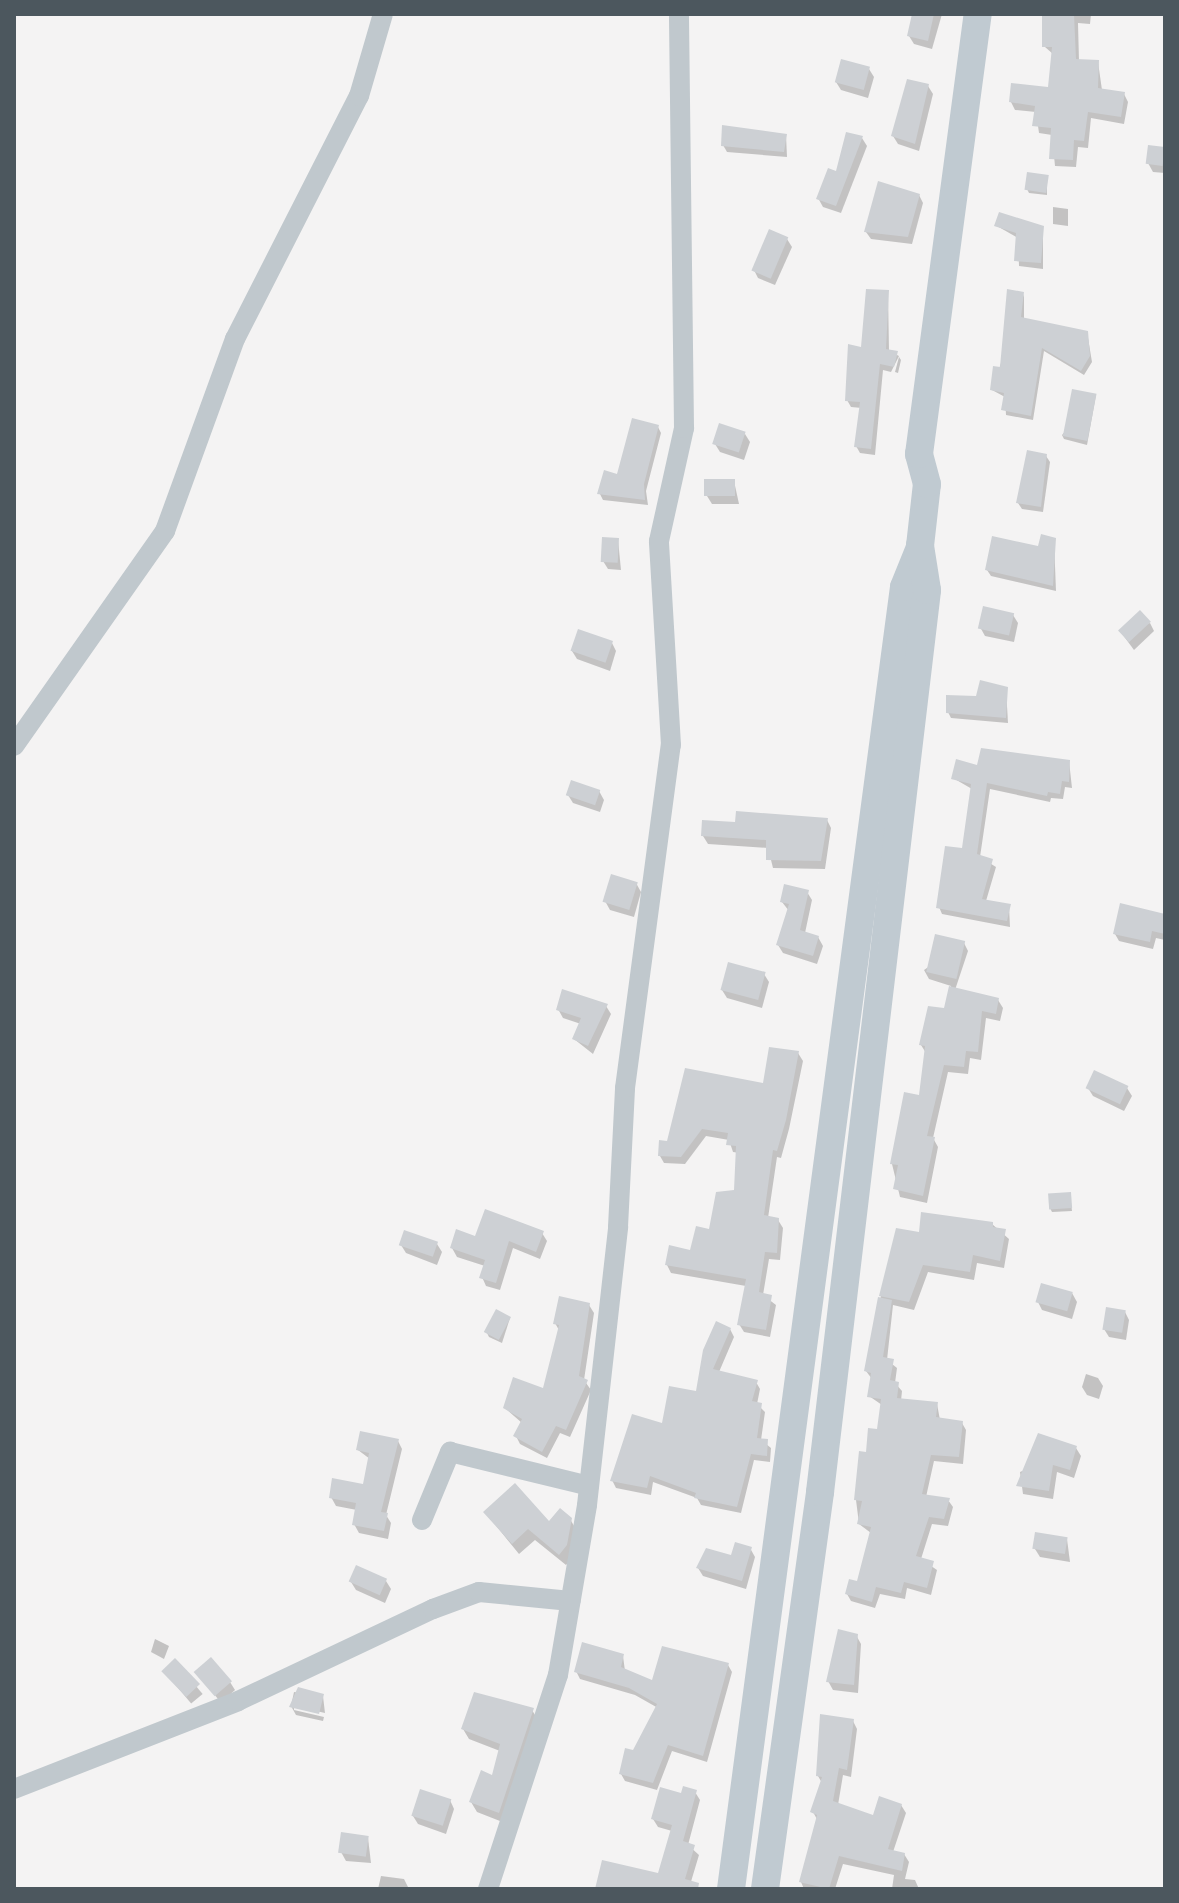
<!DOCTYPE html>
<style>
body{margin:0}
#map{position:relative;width:1179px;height:1903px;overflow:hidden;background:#f4f3f3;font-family:"Fira Sans Condensed",sans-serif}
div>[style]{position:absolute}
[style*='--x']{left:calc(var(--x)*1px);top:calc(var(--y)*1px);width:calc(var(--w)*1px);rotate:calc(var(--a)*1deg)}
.shadow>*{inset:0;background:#0003;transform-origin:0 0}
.building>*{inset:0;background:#cdd0d4;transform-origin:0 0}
.minor>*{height:20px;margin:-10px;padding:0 10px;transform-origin:10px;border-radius:10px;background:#c0c8cd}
.secondary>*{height:28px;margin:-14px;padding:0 14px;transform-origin:14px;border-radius:14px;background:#c0cad1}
span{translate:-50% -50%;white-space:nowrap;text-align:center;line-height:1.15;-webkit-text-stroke:8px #fff;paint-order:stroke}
.frame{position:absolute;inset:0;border:16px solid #4c575e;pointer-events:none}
</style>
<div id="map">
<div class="shadow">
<i style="clip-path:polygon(914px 14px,942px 14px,932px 49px,914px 44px,909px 36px)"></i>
<i style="clip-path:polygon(1046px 14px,1091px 14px,1090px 24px,1078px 23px,1079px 61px,1098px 62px,1102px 90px,1124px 94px,1128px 102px,1124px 124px,1091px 118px,1088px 148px,1078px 147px,1076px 167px,1055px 166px,1052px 135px,1039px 133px,1036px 112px,1015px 110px,1011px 102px,1050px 89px,1053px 54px,1045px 47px)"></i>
<i style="clip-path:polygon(869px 69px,874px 77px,868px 98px,841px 90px,836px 82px)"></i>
<i style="clip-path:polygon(928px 86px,933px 94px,919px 151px,898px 144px,893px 136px)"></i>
<i style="clip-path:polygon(786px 135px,787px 157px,727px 152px,723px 145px)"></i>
<i style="clip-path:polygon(862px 138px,867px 146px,841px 213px,823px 207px,818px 198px)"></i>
<i style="clip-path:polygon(1165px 149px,1165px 173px,1153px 172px,1148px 163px)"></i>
<i style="clip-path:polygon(1047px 177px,1047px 195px,1029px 193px,1027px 189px)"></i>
<i style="clip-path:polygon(919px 195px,923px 203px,912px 244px,871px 239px,866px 232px)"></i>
<i style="clip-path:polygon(1053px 207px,1068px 209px,1068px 226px,1053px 224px)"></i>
<i style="clip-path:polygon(997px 226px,1043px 227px,1043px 269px,1019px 266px,1018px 238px)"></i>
<i style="clip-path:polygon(787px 239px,792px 247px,775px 285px,758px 278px,754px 270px)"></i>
<i style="clip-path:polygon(888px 292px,889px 351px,899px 356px,891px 372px,883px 370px,875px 455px,860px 453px,856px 446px,862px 408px,851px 407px,847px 400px)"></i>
<i style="clip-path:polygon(1024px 294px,1024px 320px,1087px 332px,1092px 362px,1084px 375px,1044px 351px,1033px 420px,1006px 415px,1005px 397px,992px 390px)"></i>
<i style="clip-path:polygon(899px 357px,901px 360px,898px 373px,895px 372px)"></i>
<i style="clip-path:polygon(1096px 395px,1087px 445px,1064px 439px,1062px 435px)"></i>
<i style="clip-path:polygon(658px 427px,661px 433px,646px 491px,648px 505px,603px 500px,600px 494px)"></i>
<i style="clip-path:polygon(745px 434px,750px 442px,744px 460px,720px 452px,715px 444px)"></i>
<i style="clip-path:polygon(1046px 456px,1050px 462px,1043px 512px,1022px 509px,1018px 503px)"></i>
<i style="clip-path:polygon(734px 481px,739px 504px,712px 504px,707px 496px)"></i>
<i style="clip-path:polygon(618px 540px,621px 570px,608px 569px,603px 561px)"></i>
<i style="clip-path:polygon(1054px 540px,1056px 591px,991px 576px,987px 570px)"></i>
<i style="clip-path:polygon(1013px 615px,1018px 623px,1014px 642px,985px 636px,980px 627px)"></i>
<i style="clip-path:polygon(1150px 623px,1154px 631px,1134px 650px,1120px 631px)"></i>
<i style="clip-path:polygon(612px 643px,616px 651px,610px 671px,577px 659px,572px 651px)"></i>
<i style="clip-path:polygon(1006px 688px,1008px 723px,951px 718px,948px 712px)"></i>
<i style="clip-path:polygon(1069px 761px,1072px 788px,1065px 787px,1063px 799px,1051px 798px,1050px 802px,990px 789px,980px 857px,996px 867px,986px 901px,1009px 906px,1010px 927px,942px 914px,939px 907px,963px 850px,972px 789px,953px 778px,979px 768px)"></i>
<i style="clip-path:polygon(599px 791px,604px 800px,600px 812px,573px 803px,568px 795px)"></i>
<i style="clip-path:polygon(827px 820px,831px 828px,825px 869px,773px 868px,768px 848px,708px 844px,703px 836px,737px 824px)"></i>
<i style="clip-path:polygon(636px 883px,641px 892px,634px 917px,610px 910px,605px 901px)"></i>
<i style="clip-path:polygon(807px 892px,812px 900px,805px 933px,818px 937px,823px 946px,817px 964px,783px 953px,778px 945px,789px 911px,782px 902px)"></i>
<i style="clip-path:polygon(1165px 916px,1165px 940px,1156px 938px,1153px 949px,1119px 941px,1115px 934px)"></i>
<i style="clip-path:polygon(964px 943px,968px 951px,955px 990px,998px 1000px,1003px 1008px,1000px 1021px,986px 1018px,981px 1060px,970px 1058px,968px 1074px,948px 1072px,933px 1138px,938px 1147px,927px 1203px,900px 1197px,892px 1164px,921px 1097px,926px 1053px,921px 1045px,945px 1011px,951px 986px,929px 979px,924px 970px)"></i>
<i style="clip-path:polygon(764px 974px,769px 982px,762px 1008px,727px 998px,722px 990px)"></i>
<i style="clip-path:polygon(606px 1006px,611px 1014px,593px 1054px,574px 1039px,581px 1024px,563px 1018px,558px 1009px)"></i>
<i style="clip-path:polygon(798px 1053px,803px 1061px,789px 1129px,781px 1158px,777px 1157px,768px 1218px,778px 1220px,783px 1228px,780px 1260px,769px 1259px,763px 1295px,776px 1305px,770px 1337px,744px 1332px,739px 1324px,746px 1286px,671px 1273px,667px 1265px,692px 1252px,710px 1231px,736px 1191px,740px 1153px,733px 1152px,729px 1140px,706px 1136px,685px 1164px,664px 1163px,660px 1156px,669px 1143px,765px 1086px)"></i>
<i style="clip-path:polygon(1088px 1088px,1127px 1088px,1132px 1096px,1124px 1111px,1093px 1096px)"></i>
<i style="clip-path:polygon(1070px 1194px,1072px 1211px,1052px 1212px,1050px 1208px)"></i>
<i style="clip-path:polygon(992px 1224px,1009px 1239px,1004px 1268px,977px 1263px,974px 1280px,928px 1272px,914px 1310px,893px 1305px,887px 1360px,897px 1368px,895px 1383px,902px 1391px,901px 1401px,937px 1404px,940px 1420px,962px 1423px,966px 1430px,963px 1464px,934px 1461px,926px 1497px,948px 1500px,953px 1507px,948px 1526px,932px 1524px,921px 1559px,937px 1570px,931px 1595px,907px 1588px,905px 1599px,880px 1594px,875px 1608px,851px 1601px,847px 1594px,858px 1584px,871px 1533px,859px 1524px,856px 1500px,879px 1431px,882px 1405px,869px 1396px,872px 1379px,866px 1371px,881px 1296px,921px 1235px)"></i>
<i style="clip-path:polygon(542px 1233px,547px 1241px,540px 1259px,513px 1248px,500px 1290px,486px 1286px,482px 1277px,485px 1266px,457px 1257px,452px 1248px,476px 1238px)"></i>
<i style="clip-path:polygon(437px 1244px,442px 1252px,437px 1265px,406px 1253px,401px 1245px)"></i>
<i style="clip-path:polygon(1072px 1293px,1077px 1302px,1072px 1319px,1042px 1310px,1038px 1302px)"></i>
<i style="clip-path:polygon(589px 1305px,594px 1313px,584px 1380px,591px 1390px,570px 1437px,560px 1433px,547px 1458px,520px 1444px,516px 1436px,522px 1423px,505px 1408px,544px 1390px,560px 1332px,555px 1323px)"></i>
<i style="clip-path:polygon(1125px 1312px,1129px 1320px,1126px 1340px,1109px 1337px,1104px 1329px)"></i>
<i style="clip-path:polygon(510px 1318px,502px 1343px,489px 1337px,487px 1333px)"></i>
<i style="clip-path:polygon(730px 1329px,734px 1337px,719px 1372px,756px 1382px,760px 1389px,757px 1404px,765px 1412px,761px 1440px,771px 1448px,770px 1462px,754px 1460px,741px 1513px,701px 1505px,697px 1498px,653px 1482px,651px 1495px,616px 1488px,612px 1480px,697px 1394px)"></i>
<i style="clip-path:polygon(1086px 1374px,1098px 1378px,1103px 1386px,1099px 1399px,1087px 1395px,1082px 1387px)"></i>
<i style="clip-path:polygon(398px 1441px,402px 1449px,386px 1515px,391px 1523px,388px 1539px,359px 1533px,354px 1524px,357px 1510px,336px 1506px,331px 1497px,364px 1486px,370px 1459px,358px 1450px)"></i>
<i style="clip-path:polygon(1076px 1448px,1081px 1456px,1074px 1478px,1057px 1472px,1053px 1499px,1023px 1494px,1020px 1472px)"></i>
<i style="clip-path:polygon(485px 1512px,549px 1524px,570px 1519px,577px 1531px,573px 1557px,566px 1565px,535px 1540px,519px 1554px)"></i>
<i style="clip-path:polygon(1067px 1539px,1070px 1562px,1040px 1557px,1035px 1549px)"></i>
<i style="clip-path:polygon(750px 1548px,755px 1557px,746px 1589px,703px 1576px,698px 1568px)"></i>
<i style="clip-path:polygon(386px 1581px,391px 1589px,385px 1603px,356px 1590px,351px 1582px)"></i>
<i style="clip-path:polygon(856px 1635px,861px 1644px,858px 1693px,833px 1690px,828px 1681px)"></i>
<i style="clip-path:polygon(155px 1639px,169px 1646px,164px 1659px,151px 1652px)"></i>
<i style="clip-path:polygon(623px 1656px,625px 1671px,654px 1683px,728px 1665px,732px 1672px,707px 1762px,672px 1751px,657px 1790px,625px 1781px,621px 1774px,658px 1708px,635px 1695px,580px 1679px,576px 1671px)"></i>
<i style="left:175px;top:1661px;width:43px;height:15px;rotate:50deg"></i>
<i style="clip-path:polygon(197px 1672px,230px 1682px,235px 1690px,221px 1703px)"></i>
<i style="clip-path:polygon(294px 1692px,323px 1696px,325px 1713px,294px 1706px,294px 1710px,324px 1717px,323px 1721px,296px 1715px,291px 1706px)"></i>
<i style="clip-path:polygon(532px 1710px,538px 1720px,505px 1823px,477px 1812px,471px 1802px,494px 1777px,500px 1751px,469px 1739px,463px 1729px)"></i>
<i style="clip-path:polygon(853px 1721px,857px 1729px,851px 1777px,843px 1775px,838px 1805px,875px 1818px,901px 1805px,906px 1813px,893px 1852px,904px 1854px,909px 1862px,905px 1879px,915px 1880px,919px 1889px,892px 1889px,894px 1875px,843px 1864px,835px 1889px,804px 1889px,801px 1882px,818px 1821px,813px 1812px,822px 1783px,818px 1776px)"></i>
<i style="clip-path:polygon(695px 1792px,700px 1800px,688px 1845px,699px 1855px,690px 1885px,696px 1889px,597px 1889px,659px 1875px,672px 1831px,658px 1827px,653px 1819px)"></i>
<i style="clip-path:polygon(450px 1800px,454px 1809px,446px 1834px,418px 1824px,413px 1816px)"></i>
<i style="clip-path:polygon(368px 1838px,371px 1863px,346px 1861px,341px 1852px)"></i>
<i style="clip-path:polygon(381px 1876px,404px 1879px,409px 1889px,378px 1889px)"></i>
</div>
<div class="building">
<i style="clip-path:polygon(912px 14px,934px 14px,928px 41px,907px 36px)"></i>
<i style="clip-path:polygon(1042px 14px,1074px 14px,1076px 59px,1099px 60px,1098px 88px,1125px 92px,1121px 117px,1088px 112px,1084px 141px,1074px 140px,1073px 160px,1049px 159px,1051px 128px,1032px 126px,1035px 106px,1009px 102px,1011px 83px,1048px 87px,1052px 47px,1042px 47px)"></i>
<i style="left:841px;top:59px;width:30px;height:24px;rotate:15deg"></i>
<i style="clip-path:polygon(907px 79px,929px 84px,915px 144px,891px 136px)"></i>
<i style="clip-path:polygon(722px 125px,787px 134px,784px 152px,721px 146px)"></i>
<i style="clip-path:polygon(846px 132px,863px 136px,836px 206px,816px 199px,828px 168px,836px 171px)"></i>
<i style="left:1148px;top:145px;width:17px;height:19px;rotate:7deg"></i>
<i style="left:1027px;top:172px;width:22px;height:18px;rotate:8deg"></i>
<i style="clip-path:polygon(878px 181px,920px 194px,908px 237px,864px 232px)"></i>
<i style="clip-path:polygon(999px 212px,1044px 226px,1041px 263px,1014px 261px,1016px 233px,994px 226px)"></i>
<i style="left:769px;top:229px;width:21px;height:45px;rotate:23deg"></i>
<i style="clip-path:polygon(866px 289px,889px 290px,886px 349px,898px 351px,894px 367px,880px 364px,871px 449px,854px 447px,860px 402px,845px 401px,848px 344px,861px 347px)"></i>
<i style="clip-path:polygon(1007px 289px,1024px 292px,1021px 317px,1088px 331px,1090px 356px,1081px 371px,1042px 348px,1031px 416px,1001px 410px,1004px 393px,990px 390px,993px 366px,1000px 367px)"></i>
<i style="left:1072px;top:389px;width:25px;height:48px;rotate:11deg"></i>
<i style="clip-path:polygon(632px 418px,659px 425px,644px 484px,645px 500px,597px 494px,604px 470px,617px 474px)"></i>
<i style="left:719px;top:423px;width:28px;height:22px;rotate:18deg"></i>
<i style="clip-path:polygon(1027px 450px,1047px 454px,1041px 507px,1016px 503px)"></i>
<i style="left:704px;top:479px;width:31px;height:17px"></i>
<i style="clip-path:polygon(1041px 534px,1056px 538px,1053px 586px,985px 570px,992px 536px,1038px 546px)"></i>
<i style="left:602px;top:537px;width:17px;height:25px;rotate:3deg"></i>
<i style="left:983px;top:606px;width:32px;height:23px;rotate:13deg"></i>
<i style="left:1140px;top:610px;width:16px;height:30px;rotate:47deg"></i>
<i style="left:578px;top:629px;width:37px;height:23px;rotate:19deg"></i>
<i style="clip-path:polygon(980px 680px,1008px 687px,1006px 718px,946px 713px,946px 695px,976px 696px)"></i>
<i style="clip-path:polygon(981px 748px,1070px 760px,1069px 782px,1062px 781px,1060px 794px,1048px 792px,1047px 796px,987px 783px,977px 854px,993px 859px,982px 899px,1011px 904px,1007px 921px,936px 908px,945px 846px,962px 848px,971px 784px,951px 779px,956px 759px,977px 765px)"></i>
<i style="left:571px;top:780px;width:31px;height:16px;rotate:19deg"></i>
<i style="clip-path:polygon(736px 811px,828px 818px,821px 861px,766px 860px,766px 840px,701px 836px,702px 820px,735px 822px)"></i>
<i style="left:611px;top:874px;width:28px;height:29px;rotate:17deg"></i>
<i style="clip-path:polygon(784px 884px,809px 890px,800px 930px,819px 936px,813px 956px,776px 945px,789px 904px,780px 902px)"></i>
<i style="clip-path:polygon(1120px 903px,1165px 914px,1165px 934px,1152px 931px,1150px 942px,1113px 934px)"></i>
<i style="left:935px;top:934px;width:31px;height:39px;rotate:13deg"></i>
<i style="left:728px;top:962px;width:39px;height:29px;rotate:15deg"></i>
<i style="clip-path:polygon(949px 986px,999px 998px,996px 1014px,982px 1011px,978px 1052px,966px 1051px,964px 1067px,944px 1065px,927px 1136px,935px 1137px,923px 1196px,893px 1189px,898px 1165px,890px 1164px,904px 1092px,919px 1095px,925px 1046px,919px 1045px,928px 1006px,944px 1008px)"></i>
<i style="clip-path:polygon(562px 989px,608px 1004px,588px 1046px,572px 1039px,581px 1018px,556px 1010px)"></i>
<i style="clip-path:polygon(769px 1047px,799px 1051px,786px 1120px,777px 1151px,773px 1150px,764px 1215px,779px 1218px,777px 1253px,765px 1252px,759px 1292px,772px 1295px,766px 1330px,737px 1325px,746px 1279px,665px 1265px,669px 1245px,690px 1250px,696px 1226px,709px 1229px,716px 1192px,734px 1190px,736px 1146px,726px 1145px,728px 1133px,702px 1129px,681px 1157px,658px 1156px,659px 1140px,667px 1141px,685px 1068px,763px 1083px)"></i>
<i style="left:1094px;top:1070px;width:38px;height:20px;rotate:25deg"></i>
<i style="left:1071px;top:1192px;width:16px;height:23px;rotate:86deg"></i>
<i style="clip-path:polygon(485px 1209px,544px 1231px,536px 1252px,509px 1241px,496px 1283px,479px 1278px,485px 1260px,450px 1248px,456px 1229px,475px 1236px)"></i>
<i style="clip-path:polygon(921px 1212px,993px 1222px,993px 1227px,1006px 1229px,1000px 1261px,973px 1255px,970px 1272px,923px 1265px,909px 1302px,879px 1296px,896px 1228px,919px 1232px)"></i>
<i style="left:404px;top:1230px;width:36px;height:16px;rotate:19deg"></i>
<i style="left:1041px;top:1283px;width:33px;height:20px;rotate:16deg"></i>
<i style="clip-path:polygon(559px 1296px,590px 1303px,579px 1376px,588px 1380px,566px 1430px,556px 1426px,542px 1452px,513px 1436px,522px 1419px,503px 1408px,513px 1377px,543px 1388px,559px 1325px,553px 1324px)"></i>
<i style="clip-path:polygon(878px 1297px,892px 1300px,883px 1357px,894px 1359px,890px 1380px,899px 1382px,897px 1398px,938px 1402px,936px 1417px,963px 1421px,959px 1457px,931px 1455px,922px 1494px,950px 1498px,944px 1519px,929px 1517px,916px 1556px,934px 1561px,927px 1588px,904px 1582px,901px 1593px,876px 1587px,872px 1602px,845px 1594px,849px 1579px,857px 1581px,871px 1527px,857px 1524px,862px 1501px,854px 1500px,859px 1451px,866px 1452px,868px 1428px,877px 1429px,881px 1399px,867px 1397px,871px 1373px,864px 1371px)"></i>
<i style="left:1106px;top:1307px;width:20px;height:23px;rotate:9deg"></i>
<i style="left:496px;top:1309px;width:17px;height:26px;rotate:28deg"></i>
<i style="clip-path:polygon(716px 1321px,731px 1328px,713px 1369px,758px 1380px,752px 1401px,762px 1403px,757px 1438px,768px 1439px,767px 1456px,751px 1454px,737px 1507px,694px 1498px,696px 1493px,650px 1476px,647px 1488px,610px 1481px,632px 1414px,662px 1423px,669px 1386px,696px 1391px,703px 1350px)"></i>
<i style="clip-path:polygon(360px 1431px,399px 1439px,381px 1512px,388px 1513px,384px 1531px,352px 1525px,356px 1503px,329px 1498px,332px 1478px,363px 1484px,369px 1453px,356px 1450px)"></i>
<i style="clip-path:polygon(1038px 1433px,1077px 1446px,1070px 1470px,1053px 1465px,1049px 1491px,1016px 1486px)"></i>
<i style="clip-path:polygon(515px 1483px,549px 1521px,560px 1508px,572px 1518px,567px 1545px,559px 1555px,528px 1529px,512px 1544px,483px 1512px)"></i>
<i style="left:1035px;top:1532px;width:33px;height:17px;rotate:9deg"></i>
<i style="clip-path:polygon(735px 1542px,752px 1547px,742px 1581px,696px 1568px,706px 1548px,731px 1555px)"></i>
<i style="left:356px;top:1565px;width:34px;height:18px;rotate:24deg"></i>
<i style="clip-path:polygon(838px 1629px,858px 1634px,854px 1685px,826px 1682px)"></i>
<i style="clip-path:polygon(582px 1642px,624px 1654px,621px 1667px,652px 1680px,662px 1646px,729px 1663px,703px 1756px,668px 1745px,653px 1783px,619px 1774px,625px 1748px,633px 1750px,657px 1704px,629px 1688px,574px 1672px)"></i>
<i style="left:211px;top:1657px;width:32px;height:23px;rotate:49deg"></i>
<i style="left:175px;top:1658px;width:36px;height:19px;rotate:46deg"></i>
<i style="clip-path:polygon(298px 1687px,324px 1694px,319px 1714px,289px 1707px)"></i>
<i style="clip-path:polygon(474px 1692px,534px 1708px,499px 1813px,469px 1802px,481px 1770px,492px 1775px,500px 1744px,461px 1729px)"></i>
<i style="clip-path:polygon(820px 1714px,854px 1719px,847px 1770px,839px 1768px,833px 1801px,873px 1815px,879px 1796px,902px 1804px,888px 1849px,905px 1853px,902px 1871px,839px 1856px,829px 1889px,799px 1882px,817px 1815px,810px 1812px,822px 1777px,816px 1776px)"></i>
<i style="clip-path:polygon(683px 1786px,697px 1790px,683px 1841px,695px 1845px,685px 1879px,699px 1883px,698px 1889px,595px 1889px,602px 1860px,658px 1873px,672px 1825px,651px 1819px,660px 1787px,681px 1793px)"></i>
<i style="left:420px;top:1789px;width:33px;height:28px;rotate:18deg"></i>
<i style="left:341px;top:1832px;width:28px;height:21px;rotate:8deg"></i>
</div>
<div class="minor">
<i style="--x:14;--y:746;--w:263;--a:-54.9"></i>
<i style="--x:165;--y:531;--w:204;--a:-70"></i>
<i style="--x:235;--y:339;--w:273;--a:-63"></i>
<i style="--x:359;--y:96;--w:85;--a:-73.7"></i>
<i style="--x:422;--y:1520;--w:74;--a:-67.6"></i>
<i style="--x:450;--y:1452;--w:143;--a:13.7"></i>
<i style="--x:14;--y:1789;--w:241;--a:-21.4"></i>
<i style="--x:238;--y:1701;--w:216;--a:-25.3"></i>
<i style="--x:433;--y:1609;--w:49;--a:-20.3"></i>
<i style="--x:479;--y:1592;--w:92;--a:5.6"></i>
<i style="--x:488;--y:1889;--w:225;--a:-71.9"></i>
<i style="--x:558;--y:1675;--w:172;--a:-80.3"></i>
<i style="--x:587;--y:1505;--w:280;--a:-83.6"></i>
<i style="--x:618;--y:1227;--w:139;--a:-87.1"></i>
<i style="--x:625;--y:1088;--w:346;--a:-82.4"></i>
<i style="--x:671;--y:745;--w:204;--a:-93.4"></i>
<i style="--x:659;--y:541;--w:116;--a:-77.5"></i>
<i style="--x:684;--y:428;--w:414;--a:-90.7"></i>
</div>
<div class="secondary">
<i style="--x:731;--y:1889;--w:1313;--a:-82.43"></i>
<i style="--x:904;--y:587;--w:40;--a:-68"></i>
<i style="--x:765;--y:1889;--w:401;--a:-82.1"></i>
<i style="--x:820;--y:1492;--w:908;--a:-83.23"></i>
<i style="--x:927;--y:590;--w:45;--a:-99"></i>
<i style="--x:920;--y:546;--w:62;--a:-83.6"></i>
<i style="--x:927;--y:484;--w:31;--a:-105"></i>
<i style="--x:919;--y:454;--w:444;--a:-82.4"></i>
</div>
<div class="frame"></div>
</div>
